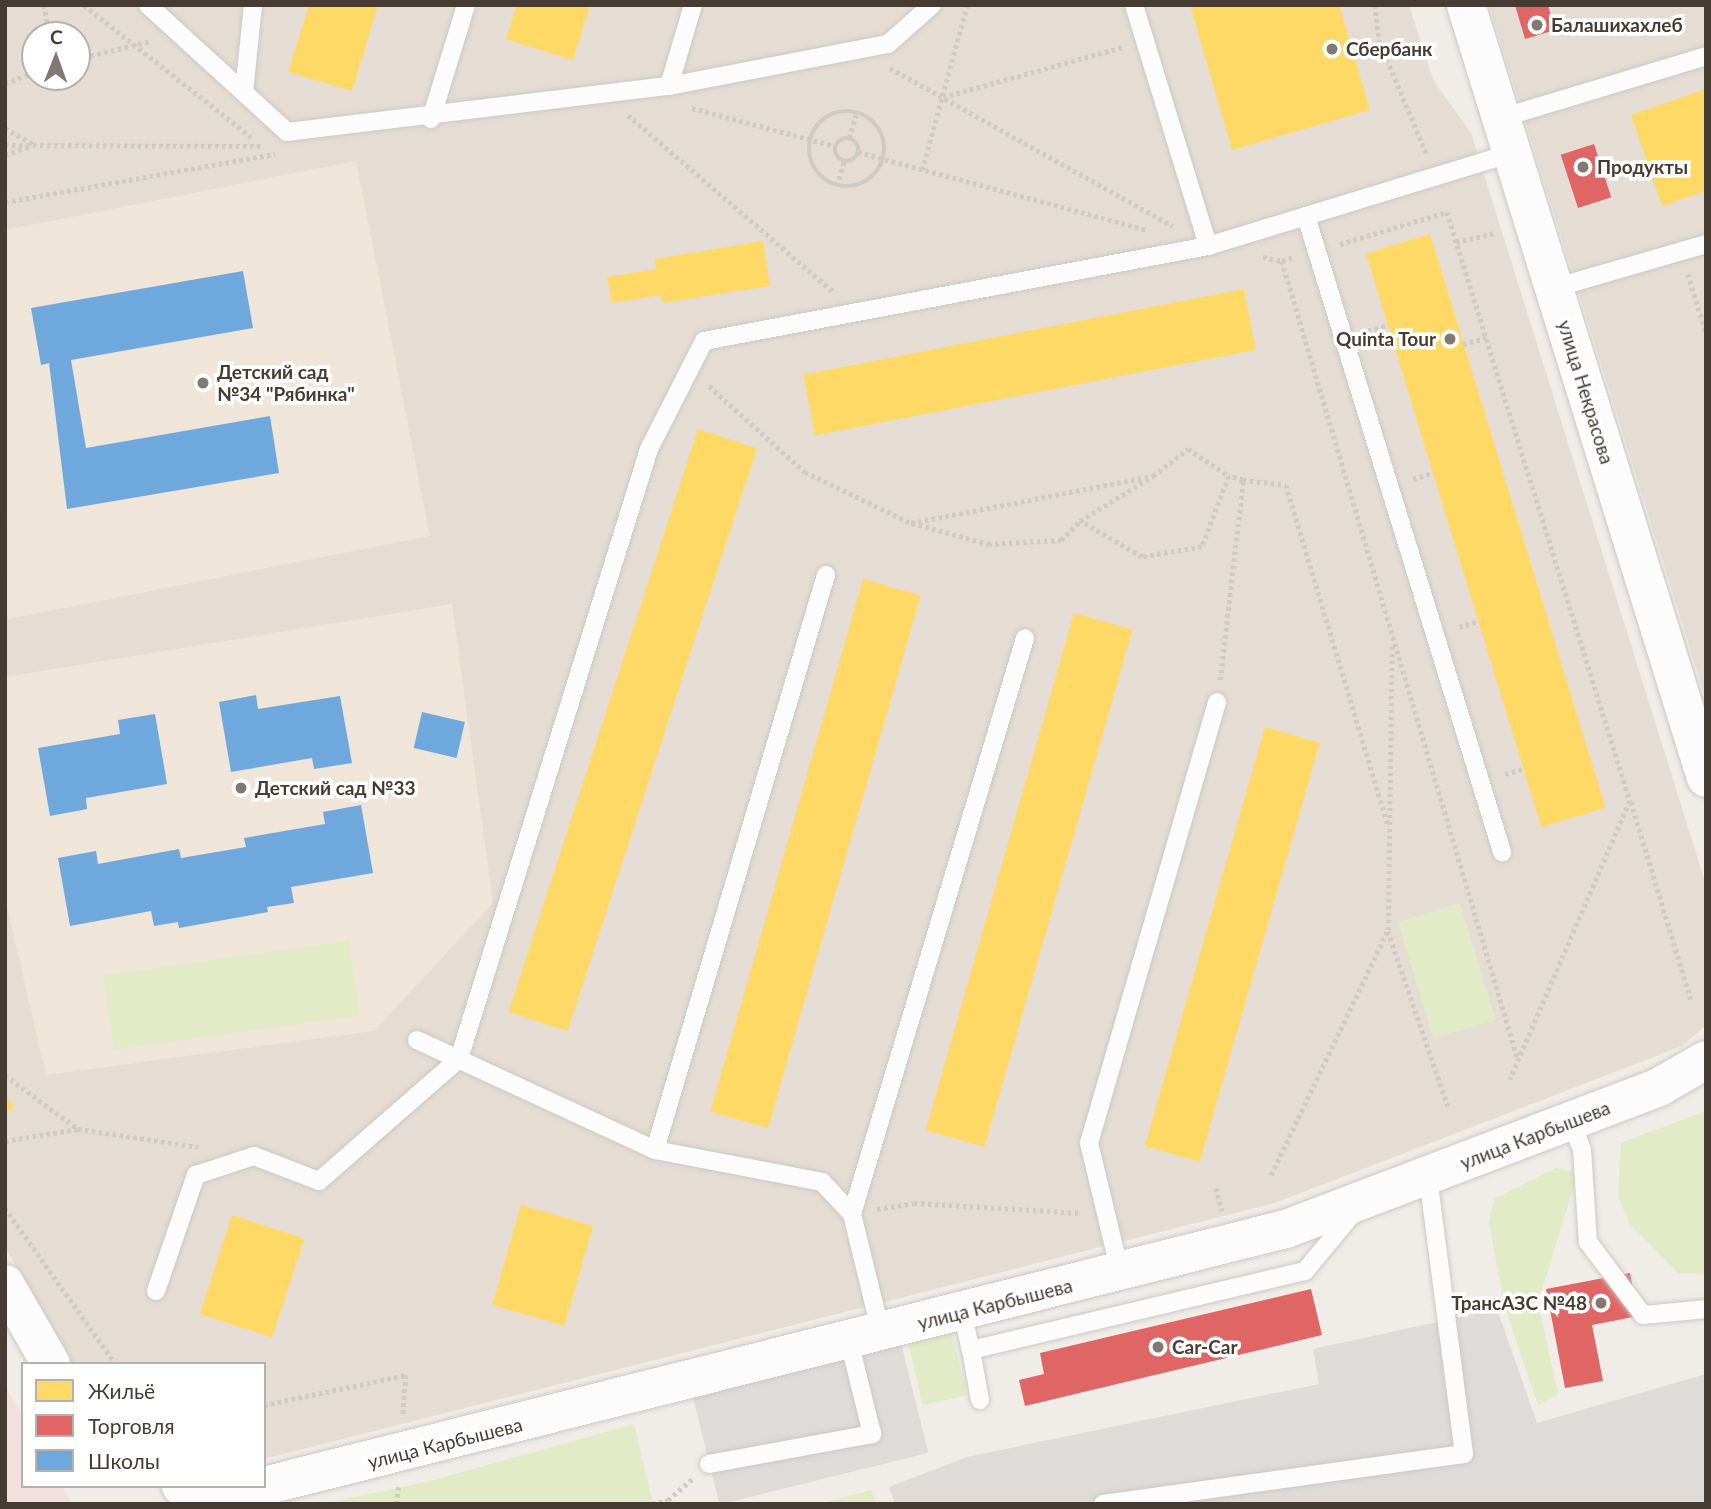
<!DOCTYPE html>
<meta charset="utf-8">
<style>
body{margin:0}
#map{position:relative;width:1711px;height:1509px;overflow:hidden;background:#f0ece8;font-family:Lato,sans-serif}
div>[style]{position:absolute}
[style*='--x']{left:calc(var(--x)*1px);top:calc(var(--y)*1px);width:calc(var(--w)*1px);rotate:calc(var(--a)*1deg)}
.residential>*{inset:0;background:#e5ddd4}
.education>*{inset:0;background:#efe5d9}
.medical>*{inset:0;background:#f3e0de}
.green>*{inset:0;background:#e1ebc5;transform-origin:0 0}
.parking>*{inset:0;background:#dfdbd8;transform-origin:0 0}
.homes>*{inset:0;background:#ffd966;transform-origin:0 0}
.shops>*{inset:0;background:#e06666;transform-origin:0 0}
.schools>*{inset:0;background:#6fa8dc;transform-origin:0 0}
.path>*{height:4.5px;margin-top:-2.25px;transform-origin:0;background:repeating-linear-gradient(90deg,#cecac6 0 3.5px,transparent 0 7px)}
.path>.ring{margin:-2.25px;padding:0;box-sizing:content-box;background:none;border:4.5px solid #cecac6;border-radius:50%}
.roads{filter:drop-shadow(0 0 2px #ccc8c4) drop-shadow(0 0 2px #ccc8c4)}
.service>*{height:18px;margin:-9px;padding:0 9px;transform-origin:9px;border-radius:9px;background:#fdfcfc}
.tertiary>*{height:38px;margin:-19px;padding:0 19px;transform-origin:19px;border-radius:19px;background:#fdfcfc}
.dots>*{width:19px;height:19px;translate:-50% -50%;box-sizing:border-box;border:4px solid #fff;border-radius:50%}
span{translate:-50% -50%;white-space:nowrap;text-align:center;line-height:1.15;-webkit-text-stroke:7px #fff;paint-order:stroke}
.poi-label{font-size:19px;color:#463c33;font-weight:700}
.left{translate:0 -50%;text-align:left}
.right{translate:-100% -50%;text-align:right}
.street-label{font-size:19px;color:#463c33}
.frame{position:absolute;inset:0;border:7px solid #463c33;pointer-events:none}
.legend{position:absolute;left:21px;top:1362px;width:245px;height:126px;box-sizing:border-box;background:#fff;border:2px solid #b5b1ad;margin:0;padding:9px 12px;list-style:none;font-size:21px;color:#463c33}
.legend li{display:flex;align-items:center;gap:14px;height:35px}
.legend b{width:35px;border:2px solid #b5b1ad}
.north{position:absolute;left:21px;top:21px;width:70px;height:70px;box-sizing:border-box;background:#fff;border:2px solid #b5b1ad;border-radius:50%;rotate:1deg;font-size:19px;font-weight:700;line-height:28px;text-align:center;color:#463c33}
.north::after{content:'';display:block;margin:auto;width:24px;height:32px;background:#827a72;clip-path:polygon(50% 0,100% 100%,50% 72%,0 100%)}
</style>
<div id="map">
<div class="residential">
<i style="clip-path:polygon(evenodd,5px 5px,1409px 5px,1433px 80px,1471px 133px,1706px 885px,1706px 1025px,1682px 1046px,1275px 1203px,264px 1459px,264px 1364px,72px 1364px,5px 1247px,5px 5px,35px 35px,77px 35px,77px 77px,35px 77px,35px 35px)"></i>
<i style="clip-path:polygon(1489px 5px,1706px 5px,1706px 699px)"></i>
</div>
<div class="education">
<i style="clip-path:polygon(356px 161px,430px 536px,8px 619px,5px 230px)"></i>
<i style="clip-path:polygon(452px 604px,493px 903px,374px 1031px,46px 1075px,5px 898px,5px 677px)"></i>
</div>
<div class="medical">
<i style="clip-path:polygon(5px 1385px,23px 1416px,23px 1486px,62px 1486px,72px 1504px,5px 1504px)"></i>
</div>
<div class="green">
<i style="left:1460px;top:903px;width:122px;height:65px;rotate:73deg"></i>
<i style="left:349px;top:941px;width:75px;height:248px;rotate:82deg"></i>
<i style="clip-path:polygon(1706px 1111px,1706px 1274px,1678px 1273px,1630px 1224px,1618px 1197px,1621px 1143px)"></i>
<i style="clip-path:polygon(1556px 1168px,1578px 1173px,1538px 1302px,1558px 1394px,1538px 1405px,1504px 1304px,1489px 1223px,1494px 1199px)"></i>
<i style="left:952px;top:1332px;width:65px;height:45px;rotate:77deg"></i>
<i style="clip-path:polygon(634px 1424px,653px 1504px,323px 1504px,430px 1481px)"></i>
<i style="clip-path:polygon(871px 1490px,876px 1504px,820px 1504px)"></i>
</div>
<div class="parking">
<i style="clip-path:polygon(1497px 1309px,1537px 1423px,1706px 1374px,1706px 1504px,895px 1504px,889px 1487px,967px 1457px,1319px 1384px,1313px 1349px)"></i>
<i style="left:901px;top:1343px;width:113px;height:215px;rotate:76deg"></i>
</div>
<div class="homes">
<i style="clip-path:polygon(309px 5px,378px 5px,352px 91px,288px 72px)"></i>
<i style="clip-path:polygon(517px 5px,590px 5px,573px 60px,506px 39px)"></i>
<i style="clip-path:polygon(1190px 5px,1339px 5px,1370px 110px,1232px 150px)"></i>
<i style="clip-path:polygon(1706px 89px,1706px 191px,1662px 206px,1631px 115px)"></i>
<i style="left:1430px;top:234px;width:600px;height:67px;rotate:73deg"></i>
<i style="clip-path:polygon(763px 241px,770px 286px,662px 303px,661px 295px,612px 303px,607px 277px,656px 269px,655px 259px)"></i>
<i style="left:1244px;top:289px;width:62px;height:449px;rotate:79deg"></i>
<i style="left:698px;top:429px;width:62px;height:613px;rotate:18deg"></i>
<i style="left:863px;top:579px;width:60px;height:554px;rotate:16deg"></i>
<i style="left:1074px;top:613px;width:61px;height:538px;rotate:16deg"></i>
<i style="left:1265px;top:727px;width:57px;height:436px;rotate:16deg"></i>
<i style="clip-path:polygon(5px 1093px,14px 1108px,5px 1113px)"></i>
<i style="left:521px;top:1205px;width:75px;height:104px;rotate:16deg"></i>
<i style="left:232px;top:1215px;width:76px;height:104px;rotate:18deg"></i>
</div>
<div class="shops">
<i style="clip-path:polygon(1515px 5px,1548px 5px,1555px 30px,1525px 39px)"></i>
<i style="left:1594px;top:144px;width:56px;height:35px;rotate:72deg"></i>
<i style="clip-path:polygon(1630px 1273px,1638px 1316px,1592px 1325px,1603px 1381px,1565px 1388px,1546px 1289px)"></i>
<i style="clip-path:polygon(1311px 1289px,1322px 1335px,1025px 1406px,1019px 1380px,1044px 1374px,1040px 1353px)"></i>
</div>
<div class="schools">
<i style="clip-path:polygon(243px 271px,253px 328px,71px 360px,86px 448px,270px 416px,279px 473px,67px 509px,49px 363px,41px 365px,31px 308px)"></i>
<i style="clip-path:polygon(256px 695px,258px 709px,340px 696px,352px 763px,314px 769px,312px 758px,231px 772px,219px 702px)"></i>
<i style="left:422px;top:712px;width:44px;height:37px;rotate:13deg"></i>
<i style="clip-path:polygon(155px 714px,167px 784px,86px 798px,87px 809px,50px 816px,38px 748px,120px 734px,118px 720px)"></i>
<i style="clip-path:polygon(361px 805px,373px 873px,291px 887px,294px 903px,267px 907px,268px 912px,179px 928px,178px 922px,154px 926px,151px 911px,70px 926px,58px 858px,96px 851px,98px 864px,179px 849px,181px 858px,246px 847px,244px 838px,325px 824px,323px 812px)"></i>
</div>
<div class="path">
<i style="--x:44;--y:5;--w:31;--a:79"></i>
<i style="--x:84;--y:5;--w:213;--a:38.3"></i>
<i style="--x:1375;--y:5;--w:35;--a:83"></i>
<i style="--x:1379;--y:40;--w:125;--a:67.3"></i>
<i style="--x:77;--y:59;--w:76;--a:-13.7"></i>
<i style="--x:890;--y:68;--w:324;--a:29.2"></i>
<i style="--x:5;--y:84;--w:32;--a:-22"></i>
<i style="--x:943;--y:97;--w:187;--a:-15.5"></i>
<i style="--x:692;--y:108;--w:148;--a:14.9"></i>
<i class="ring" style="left:809px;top:111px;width:71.5px;height:71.5px"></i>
<i style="--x:628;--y:115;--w:272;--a:40.7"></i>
<i style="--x:5;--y:128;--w:34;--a:30"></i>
<i style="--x:849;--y:138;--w:27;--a:-73"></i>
<i class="ring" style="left:835px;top:138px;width:19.5px;height:19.5px"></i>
<i style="--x:5;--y:145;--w:258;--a:0.2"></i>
<i style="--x:858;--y:152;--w:300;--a:15.1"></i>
<i style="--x:5;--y:155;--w:28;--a:-19"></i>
<i style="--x:922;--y:170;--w:171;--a:-74.7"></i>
<i style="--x:837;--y:186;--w:26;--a:-74"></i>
<i style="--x:5;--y:202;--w:274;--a:-10.1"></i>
<i style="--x:1456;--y:242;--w:39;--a:-13"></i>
<i style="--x:1340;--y:244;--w:112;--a:-16.7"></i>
<i style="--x:1447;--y:212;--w:617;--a:72.74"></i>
<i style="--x:1630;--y:801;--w:303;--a:113.3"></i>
<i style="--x:1263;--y:257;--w:19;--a:12"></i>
<i style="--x:1282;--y:261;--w:833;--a:73.54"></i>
<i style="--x:1282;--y:261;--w:13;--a:-18"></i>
<i style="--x:1688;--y:274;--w:62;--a:73"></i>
<i style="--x:1368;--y:331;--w:21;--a:-17"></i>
<i style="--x:1463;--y:344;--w:24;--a:-15"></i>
<i style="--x:709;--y:386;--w:129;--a:41.9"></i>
<i style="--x:805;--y:472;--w:118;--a:25.7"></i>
<i style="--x:911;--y:523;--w:247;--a:-11"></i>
<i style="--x:1153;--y:476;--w:44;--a:-37.6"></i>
<i style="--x:1188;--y:449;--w:49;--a:33.4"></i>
<i style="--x:1229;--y:476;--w:76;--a:110.8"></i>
<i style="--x:1202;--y:547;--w:61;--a:170.5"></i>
<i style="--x:1142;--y:557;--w:72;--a:-149.9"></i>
<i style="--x:1080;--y:521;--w:86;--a:-31.7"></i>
<i style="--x:1413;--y:479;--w:21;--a:-17"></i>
<i style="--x:1243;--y:480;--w:43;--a:6.6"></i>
<i style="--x:1286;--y:485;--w:355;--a:73.3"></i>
<i style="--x:912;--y:523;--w:79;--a:15.4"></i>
<i style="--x:988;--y:544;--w:73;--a:-3.1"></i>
<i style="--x:1061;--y:540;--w:27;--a:-45"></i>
<i style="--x:1459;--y:627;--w:21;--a:-17"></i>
<i style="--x:1220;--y:680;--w:201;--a:-83.4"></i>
<i style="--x:1243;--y:480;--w:15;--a:-164"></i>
<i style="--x:1505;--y:774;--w:19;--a:-16"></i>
<i style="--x:1631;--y:802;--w:206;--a:73.1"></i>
<i style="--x:1388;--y:931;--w:185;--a:71.1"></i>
<i style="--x:5;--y:1075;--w:91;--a:36.5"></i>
<i style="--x:5;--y:1141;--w:74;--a:-9.3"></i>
<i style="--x:78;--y:1129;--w:121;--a:8.5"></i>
<i style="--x:1271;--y:1175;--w:272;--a:-64.5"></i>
<i style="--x:1388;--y:930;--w:284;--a:-89.2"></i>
<i style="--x:1216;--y:1188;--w:24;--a:75"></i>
<i style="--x:5;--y:1208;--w:191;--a:54.6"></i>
<i style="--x:877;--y:1209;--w:37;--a:-9"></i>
<i style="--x:914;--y:1203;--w:167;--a:3.4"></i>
<i style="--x:264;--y:1405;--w:145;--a:-11.9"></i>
<i style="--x:406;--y:1375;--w:41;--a:94.2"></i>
<i style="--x:396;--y:1504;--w:17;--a:-83"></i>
<i style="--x:652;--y:1504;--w:16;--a:-14"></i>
<i style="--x:668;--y:1500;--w:32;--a:-41"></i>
</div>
<div class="roads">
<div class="service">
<i style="--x:148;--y:5;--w:188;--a:42.4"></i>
<i style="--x:287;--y:132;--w:385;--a:-6.9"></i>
<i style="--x:669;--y:86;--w:223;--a:-10.9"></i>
<i style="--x:888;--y:44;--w:59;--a:-41.6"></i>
<i style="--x:1134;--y:5;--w:252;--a:72.9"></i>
<i style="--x:1208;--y:246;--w:318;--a:-17"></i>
<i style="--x:669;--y:86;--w:84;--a:-73.5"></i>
<i style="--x:244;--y:92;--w:87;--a:-84.1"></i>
<i style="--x:1501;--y:118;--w:214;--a:-16.8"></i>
<i style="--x:431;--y:119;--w:119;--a:-72.9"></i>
<i style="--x:1306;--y:216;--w:666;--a:72.87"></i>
<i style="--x:1554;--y:288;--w:158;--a:-16.1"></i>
<i style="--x:417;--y:1040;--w:262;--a:24.8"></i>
<i style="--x:655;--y:1150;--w:170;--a:10.8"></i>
<i style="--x:822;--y:1182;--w:44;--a:46.8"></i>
<i style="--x:1571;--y:1121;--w:31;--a:69"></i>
<i style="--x:1582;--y:1150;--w:92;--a:86.3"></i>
<i style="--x:1588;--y:1242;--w:91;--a:53"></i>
<i style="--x:1643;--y:1315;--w:63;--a:-5.4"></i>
<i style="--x:655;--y:1150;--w:600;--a:-73.44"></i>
<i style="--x:1120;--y:1272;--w:133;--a:-103.5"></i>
<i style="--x:1089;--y:1143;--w:459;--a:-73.8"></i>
<i style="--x:156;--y:1291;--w:123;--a:-71"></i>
<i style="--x:196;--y:1175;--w:61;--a:-18.1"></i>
<i style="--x:254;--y:1156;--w:70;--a:21"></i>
<i style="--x:319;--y:1181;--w:186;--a:-41.1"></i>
<i style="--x:459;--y:1059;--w:639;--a:-72.7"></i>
<i style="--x:649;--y:449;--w:121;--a:-63"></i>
<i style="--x:704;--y:341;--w:513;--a:-10.67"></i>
<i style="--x:962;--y:1312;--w:39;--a:77"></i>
<i style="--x:971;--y:1350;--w:343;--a:-13.3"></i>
<i style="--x:1305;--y:1271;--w:77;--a:-50.3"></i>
<i style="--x:881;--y:1333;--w:122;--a:-103.7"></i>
<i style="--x:852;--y:1214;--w:601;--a:-73.28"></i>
<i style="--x:971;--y:1350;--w:51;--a:79.8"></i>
<i style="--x:709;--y:1464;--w:166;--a:-10.4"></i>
<i style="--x:872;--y:1434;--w:96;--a:-103.9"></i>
<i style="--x:1103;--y:1504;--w:364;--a:-7.9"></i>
<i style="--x:1464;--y:1454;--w:280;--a:-97.4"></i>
</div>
<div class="tertiary">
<i style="--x:1466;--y:5;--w:809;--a:72.75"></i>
<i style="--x:5;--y:1284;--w:92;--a:60.1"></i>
<i style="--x:181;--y:1486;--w:82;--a:0"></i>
<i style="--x:264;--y:1486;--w:1054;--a:-14.12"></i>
<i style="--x:1286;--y:1229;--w:399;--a:-20.8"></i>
<i style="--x:1659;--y:1087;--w:54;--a:-29.9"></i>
</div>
</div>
<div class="dots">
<i style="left:1537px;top:25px;background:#827a72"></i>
<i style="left:1332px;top:49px;background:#827a72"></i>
<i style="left:1583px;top:167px;background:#827a72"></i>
<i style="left:1450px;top:339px;background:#827a72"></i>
<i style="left:203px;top:383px;background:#827a72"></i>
<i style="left:241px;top:788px;background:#827a72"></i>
<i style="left:1601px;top:1303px;background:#827a72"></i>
<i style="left:1158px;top:1347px;background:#827a72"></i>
</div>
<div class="poi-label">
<span class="left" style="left:1551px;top:25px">Балашихахлеб</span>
<span class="left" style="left:1346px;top:49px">Сбербанк</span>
<span class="left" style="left:1597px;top:167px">Продукты</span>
<span class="right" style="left:1436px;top:339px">Quinta Tour</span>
<span class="left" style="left:217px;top:383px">Детский сад<br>№34 "Рябинка"</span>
<span class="left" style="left:255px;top:788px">Детский сад №33</span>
<span class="right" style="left:1587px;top:1303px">ТрансАЗС №48</span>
<span class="left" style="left:1172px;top:1347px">Car-Car</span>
</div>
<div class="street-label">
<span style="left:1586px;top:392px;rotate:73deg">улица Некрасова</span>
<span style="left:1535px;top:1135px;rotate:-21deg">улица Карбышева</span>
<span style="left:995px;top:1304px;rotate:-14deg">улица Карбышева</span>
<span style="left:445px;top:1443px;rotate:-14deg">улица Карбышева</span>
</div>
<div class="frame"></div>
<ul class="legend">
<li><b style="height:19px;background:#ffd966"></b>Жильё</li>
<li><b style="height:19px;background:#e06666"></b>Торговля</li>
<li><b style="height:19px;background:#6fa8dc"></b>Школы</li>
</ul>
<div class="north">С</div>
</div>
